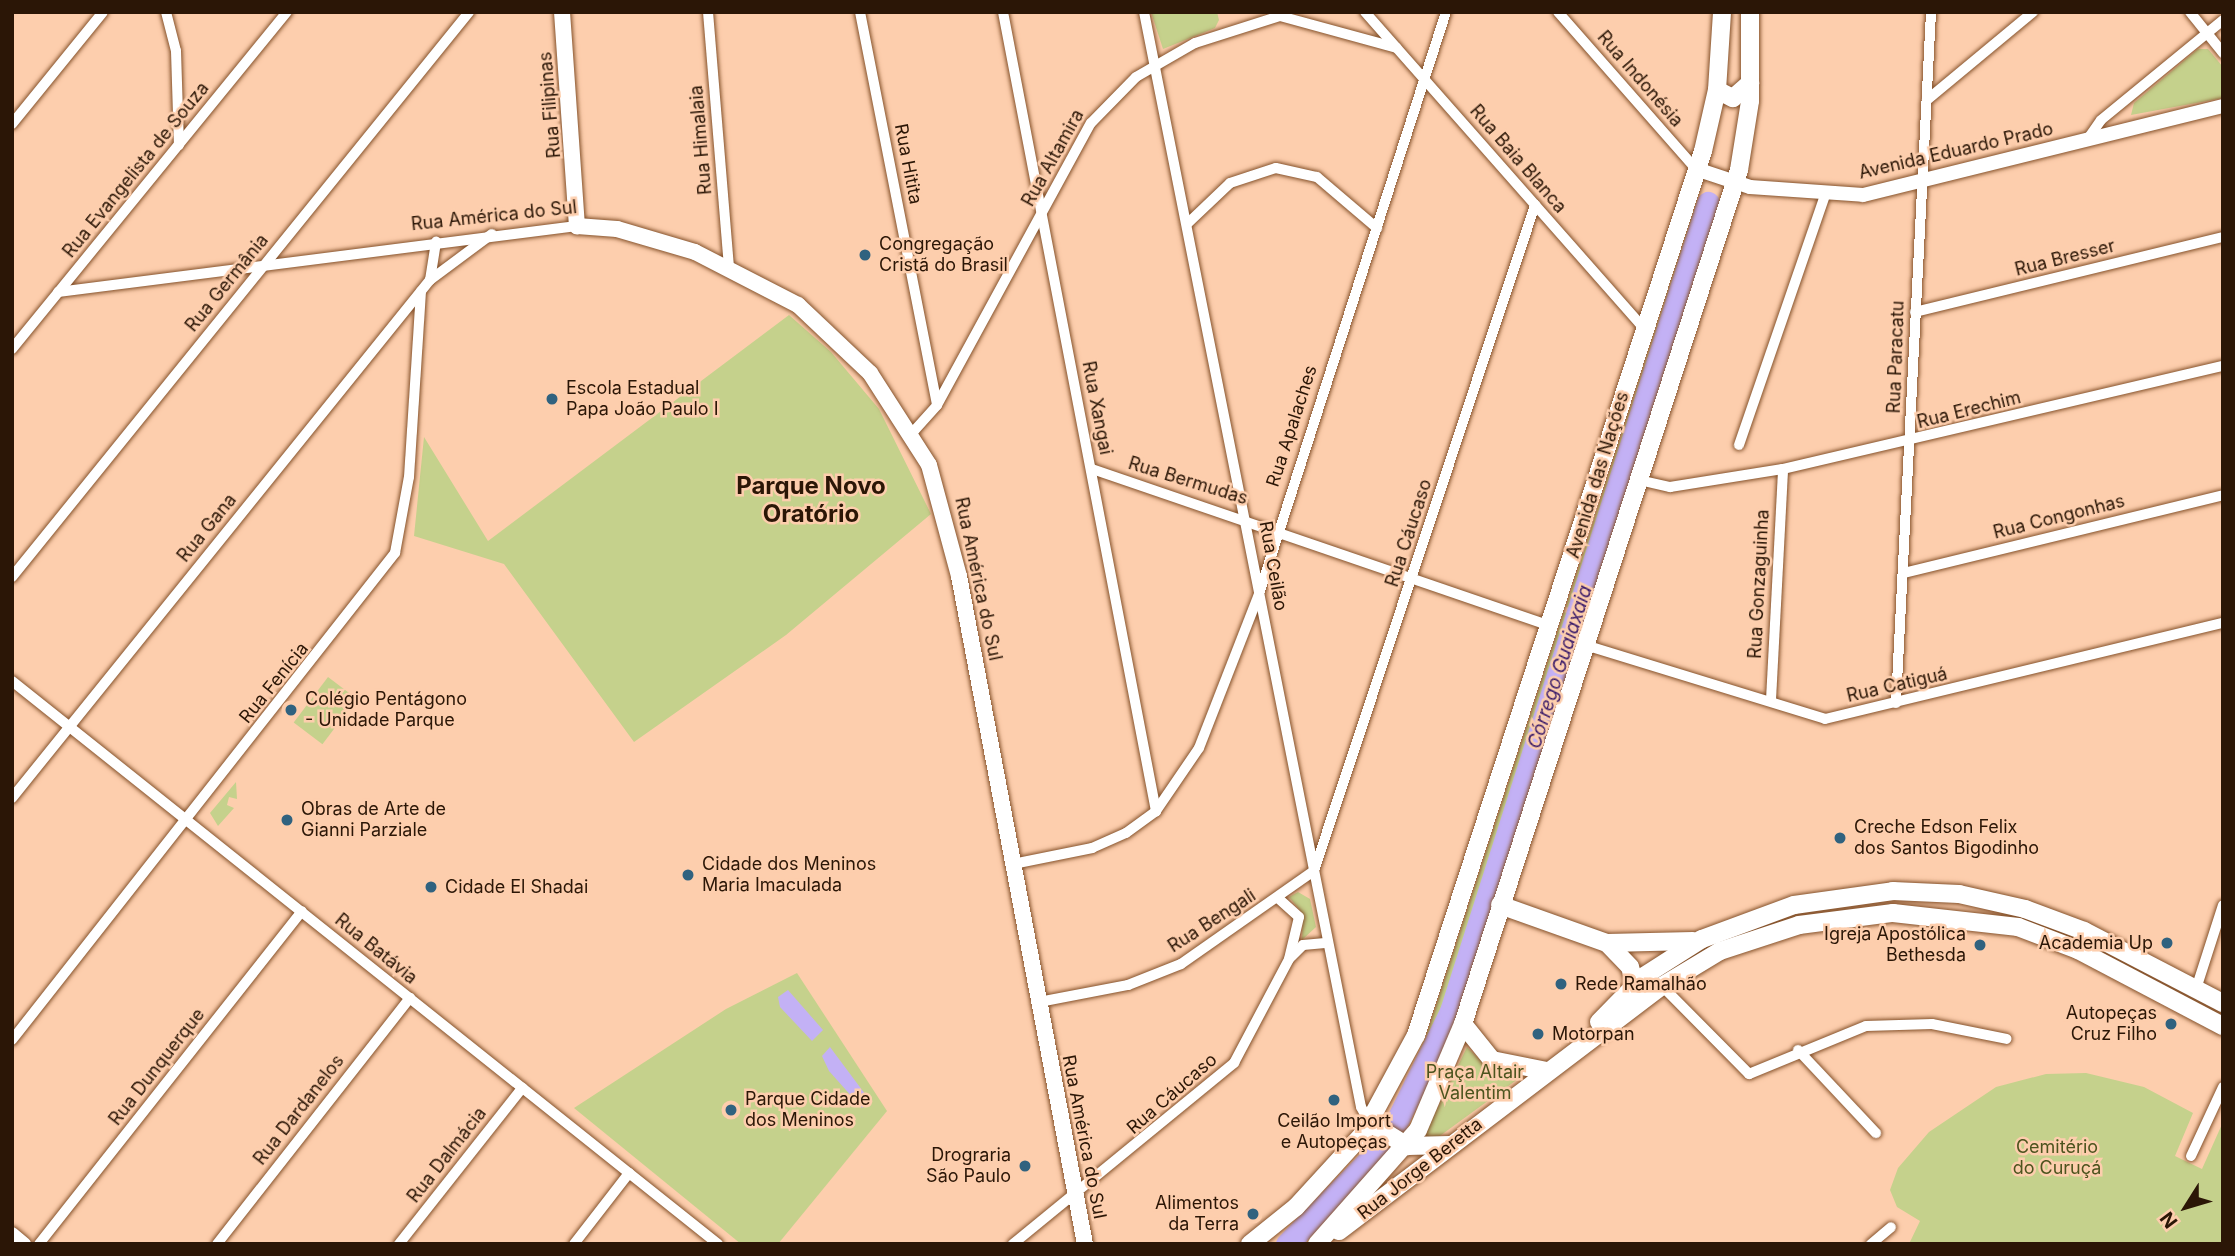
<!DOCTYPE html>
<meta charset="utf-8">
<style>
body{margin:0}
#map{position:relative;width:2235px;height:1256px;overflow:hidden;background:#fdcead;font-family:Inter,sans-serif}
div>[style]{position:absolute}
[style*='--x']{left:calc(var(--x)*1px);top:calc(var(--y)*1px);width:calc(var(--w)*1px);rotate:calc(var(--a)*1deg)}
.green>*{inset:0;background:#c5d18c;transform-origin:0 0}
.water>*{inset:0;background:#c3b1f5}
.river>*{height:23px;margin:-11.5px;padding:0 11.5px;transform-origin:11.5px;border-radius:11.5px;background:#c3b1f5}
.roads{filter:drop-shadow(0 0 2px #85522b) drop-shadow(0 0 2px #85522b)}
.minor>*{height:10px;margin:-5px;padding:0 5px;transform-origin:5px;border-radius:5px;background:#fff}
.tertiary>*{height:14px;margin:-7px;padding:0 7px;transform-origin:7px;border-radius:7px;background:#fff}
.secondary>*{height:16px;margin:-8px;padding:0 8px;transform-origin:8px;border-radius:8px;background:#fff}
.primary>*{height:18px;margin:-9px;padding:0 9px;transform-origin:9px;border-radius:9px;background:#fff}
.dots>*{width:19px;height:19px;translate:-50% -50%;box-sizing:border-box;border:4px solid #fdcead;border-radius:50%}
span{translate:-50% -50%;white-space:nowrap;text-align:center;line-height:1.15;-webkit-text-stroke:5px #fdcead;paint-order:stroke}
.street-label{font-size:18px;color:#2b1606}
.poi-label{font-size:18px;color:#2b1606}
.left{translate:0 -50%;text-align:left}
.right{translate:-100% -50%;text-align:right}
.park-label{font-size:18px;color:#4c541e}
.water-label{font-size:19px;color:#3b1c6a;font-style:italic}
.district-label{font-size:24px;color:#2b1606;font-weight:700}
.frame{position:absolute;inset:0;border:14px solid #2b1606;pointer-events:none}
.north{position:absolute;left:2151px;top:1172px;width:70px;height:70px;-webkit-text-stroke:5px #fdcead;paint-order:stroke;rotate:233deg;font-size:19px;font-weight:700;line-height:28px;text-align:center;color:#2b1606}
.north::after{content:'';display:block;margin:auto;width:24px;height:32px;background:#2b1606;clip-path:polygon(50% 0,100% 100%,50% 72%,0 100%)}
</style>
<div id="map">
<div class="green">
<i style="clip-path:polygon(1151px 12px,1217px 12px,1219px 20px,1215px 28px,1163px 49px)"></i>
<i style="clip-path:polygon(2198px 49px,2208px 49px,2223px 67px,2223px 98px,2131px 115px,2134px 103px)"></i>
<i style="clip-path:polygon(1697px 202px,1691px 250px,1575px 610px,1566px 607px)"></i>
<i style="clip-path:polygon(789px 315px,831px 352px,879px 409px,931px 514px,786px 635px,634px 742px,504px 564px,414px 536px,424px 437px,488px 541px)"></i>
<i style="clip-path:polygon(1564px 612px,1573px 615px,1446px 1009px,1395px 1116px,1393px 1108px,1426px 1037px)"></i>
<i style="left:328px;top:677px;width:36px;height:57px;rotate:37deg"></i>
<i style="clip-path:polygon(236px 782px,237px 799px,229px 797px,227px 805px,234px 808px,218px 826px,210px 813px)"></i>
<i style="clip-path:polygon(1298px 892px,1310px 899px,1316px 927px,1302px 940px,1303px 914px,1289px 897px)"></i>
<i style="clip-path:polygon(797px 973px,887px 1111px,778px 1244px,741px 1244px,574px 1108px,726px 1009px)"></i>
<i style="clip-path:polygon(1467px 1047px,1487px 1067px,1522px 1076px,1437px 1138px,1423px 1138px)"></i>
<i style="clip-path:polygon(2086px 1073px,2144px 1087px,2193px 1113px,2175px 1156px,2202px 1169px,2223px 1122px,2223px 1244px,1909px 1244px,1920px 1221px,1897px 1207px,1890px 1190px,1898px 1168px,1929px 1132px,1996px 1087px,2046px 1074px)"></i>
</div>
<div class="water">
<i style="clip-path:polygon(788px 990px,823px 1030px,812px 1041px,780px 1007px,778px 997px)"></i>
<i style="clip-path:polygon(830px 1047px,865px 1094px,869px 1103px,862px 1108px,829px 1071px,822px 1056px)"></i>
</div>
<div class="river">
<i style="--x:1396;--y:1123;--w:125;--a:-63.8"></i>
<i style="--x:1451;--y:1011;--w:848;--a:-72.36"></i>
<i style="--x:1287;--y:1244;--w:129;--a:-45.6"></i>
</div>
<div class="roads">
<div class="minor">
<i style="--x:166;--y:12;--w:40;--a:75.6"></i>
<i style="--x:176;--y:51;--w:94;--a:88.2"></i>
<i style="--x:708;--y:12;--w:254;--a:85.3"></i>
<i style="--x:860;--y:12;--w:400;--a:78.9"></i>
<i style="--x:1003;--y:12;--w:814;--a:79.16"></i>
<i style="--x:1144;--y:12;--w:1116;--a:78.79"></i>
<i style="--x:1361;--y:1107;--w:18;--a:61"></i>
<i style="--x:1365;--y:12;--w:422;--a:48.6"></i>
<i style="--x:1558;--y:12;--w:209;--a:48.7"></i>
<i style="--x:2190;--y:12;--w:53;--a:51.2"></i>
<i style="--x:1927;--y:100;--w:138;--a:-39.7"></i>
<i style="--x:12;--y:124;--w:144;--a:-50.9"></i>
<i style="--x:2087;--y:140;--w:24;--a:-55"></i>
<i style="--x:2101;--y:120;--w:158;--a:-39.3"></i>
<i style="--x:1187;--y:224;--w:59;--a:-43.6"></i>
<i style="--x:1230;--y:183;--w:48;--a:-18.1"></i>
<i style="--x:1276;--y:168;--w:42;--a:12.4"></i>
<i style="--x:1317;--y:177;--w:79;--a:40.4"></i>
<i style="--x:430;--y:280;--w:39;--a:-81"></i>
<i style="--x:58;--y:292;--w:523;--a:-7.25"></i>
<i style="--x:1915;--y:312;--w:317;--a:-13.7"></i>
<i style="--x:12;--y:349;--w:435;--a:-50.8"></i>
<i style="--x:913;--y:432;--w:36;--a:-48"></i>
<i style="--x:937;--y:405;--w:321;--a:-61.4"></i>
<i style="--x:1091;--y:123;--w:64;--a:-45.6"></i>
<i style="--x:1136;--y:77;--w:68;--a:-30"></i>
<i style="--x:1195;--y:43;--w:89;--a:-17.6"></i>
<i style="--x:1280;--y:16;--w:121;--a:15.3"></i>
<i style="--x:1739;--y:445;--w:267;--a:-71"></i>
<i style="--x:1092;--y:469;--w:485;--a:18.9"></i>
<i style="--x:1639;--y:480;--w:32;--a:13"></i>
<i style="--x:1670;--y:487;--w:114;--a:-9.1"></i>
<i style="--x:1783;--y:469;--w:452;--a:-13.2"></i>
<i style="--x:1904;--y:573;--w:328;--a:-13.7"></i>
<i style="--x:12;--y:577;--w:727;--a:-51.03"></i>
<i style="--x:1585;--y:645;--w:251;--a:17.1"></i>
<i style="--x:1825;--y:719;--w:409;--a:-13.6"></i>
<i style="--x:12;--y:681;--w:903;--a:38.57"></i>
<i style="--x:1771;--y:700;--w:231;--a:-87"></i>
<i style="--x:1896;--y:703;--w:692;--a:-87.1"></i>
<i style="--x:12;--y:798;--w:666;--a:-51.1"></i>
<i style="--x:430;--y:280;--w:77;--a:-36.6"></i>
<i style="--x:1013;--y:864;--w:81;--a:-11.4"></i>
<i style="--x:1092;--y:848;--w:37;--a:-24"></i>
<i style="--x:1126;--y:833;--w:37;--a:-36"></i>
<i style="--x:1156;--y:811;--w:76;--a:-55.7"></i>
<i style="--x:1199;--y:748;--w:165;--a:-68.7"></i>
<i style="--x:1259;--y:594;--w:611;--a:-72.19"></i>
<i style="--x:1291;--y:957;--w:17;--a:-45"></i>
<i style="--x:1303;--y:945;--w:25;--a:-5"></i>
<i style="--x:1662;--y:986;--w:124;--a:45.3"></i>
<i style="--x:1749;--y:1074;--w:126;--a:-22.3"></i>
<i style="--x:1866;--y:1026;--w:66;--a:-1.7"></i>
<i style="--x:1932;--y:1024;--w:76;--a:11.3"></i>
<i style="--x:2196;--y:989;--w:88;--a:-72.2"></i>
<i style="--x:1039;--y:1002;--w:91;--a:-10.8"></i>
<i style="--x:1128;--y:985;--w:57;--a:-21.6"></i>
<i style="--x:1181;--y:964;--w:162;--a:-35"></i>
<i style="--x:1314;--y:871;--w:702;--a:-71.64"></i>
<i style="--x:12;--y:1040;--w:620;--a:-51.82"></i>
<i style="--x:395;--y:553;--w:77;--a:-79.6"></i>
<i style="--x:409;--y:477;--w:186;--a:-86.3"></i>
<i style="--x:1798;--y:1050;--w:114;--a:46.8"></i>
<i style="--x:2191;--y:1156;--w:76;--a:-65.1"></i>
<i style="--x:39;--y:1244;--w:424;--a:-51.7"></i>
<i style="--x:217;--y:1244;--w:313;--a:-51.9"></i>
<i style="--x:399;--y:1244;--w:199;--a:-51.7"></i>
<i style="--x:574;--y:1244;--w:90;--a:-52.2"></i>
<i style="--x:1013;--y:1244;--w:286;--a:-39.3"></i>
<i style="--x:1234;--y:1063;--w:118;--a:-62.1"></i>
<i style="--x:1289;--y:959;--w:43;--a:-76.6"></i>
<i style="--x:1299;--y:917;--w:28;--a:-138"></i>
<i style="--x:1871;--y:1244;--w:26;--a:-40"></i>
</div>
<div class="tertiary">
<i style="--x:1696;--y:169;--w:57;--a:18.4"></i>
<i style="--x:1750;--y:187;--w:113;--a:4"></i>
<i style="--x:1863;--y:195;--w:371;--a:-13.9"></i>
<i style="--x:12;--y:1234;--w:16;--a:40"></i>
</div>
<div class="secondary">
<i style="--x:562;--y:12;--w:215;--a:86"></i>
<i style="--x:577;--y:226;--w:40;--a:4.3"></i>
<i style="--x:617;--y:229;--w:81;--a:16.4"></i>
<i style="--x:695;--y:252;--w:116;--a:27.2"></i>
<i style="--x:798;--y:305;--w:99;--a:43.4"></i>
<i style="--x:870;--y:373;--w:109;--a:57.3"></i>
<i style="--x:929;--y:465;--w:115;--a:74.9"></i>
<i style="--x:959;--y:576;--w:680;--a:79.32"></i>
</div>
<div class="primary">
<i style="--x:1717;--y:90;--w:18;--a:27"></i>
<i style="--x:1733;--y:98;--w:23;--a:-41"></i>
<i style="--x:1500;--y:905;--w:114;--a:19.6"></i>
<i style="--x:1607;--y:943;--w:86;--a:-1.3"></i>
<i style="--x:1607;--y:943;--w:33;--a:46"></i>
<i style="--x:1630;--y:967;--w:26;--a:74"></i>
<i style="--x:1599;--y:1022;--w:64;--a:-45.6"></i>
<i style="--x:1644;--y:976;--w:69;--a:-32.5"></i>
<i style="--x:1702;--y:939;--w:98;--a:-20.3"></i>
<i style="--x:1794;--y:905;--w:100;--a:-8"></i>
<i style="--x:1893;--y:891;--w:66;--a:2.6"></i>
<i style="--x:1959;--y:894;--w:68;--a:12.8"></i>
<i style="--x:2025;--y:909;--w:63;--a:20.4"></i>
<i style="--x:2084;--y:931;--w:157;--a:27.4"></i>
<i style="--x:1463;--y:1024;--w:46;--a:51.1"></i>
<i style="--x:1492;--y:1060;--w:56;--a:11.3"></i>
<i style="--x:1370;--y:1123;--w:44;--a:31.9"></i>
<i style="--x:1407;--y:1146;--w:43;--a:-1.3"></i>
<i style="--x:1339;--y:1231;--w:405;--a:-37.2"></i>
<i style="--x:1662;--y:986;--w:68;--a:-31.1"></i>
<i style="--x:1720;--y:951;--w:83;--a:-18.2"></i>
<i style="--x:1799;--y:925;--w:95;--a:-7.3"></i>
<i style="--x:1893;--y:913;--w:126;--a:6.4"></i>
<i style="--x:2018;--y:927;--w:64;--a:21"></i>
<i style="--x:2078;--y:950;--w:164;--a:27.7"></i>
<i style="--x:1250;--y:1244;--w:59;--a:-38.8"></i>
<i style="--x:1296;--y:1207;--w:98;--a:-47.5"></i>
<i style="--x:1362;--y:1135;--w:114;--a:-61.6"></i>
<i style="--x:1416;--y:1035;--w:929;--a:-72.01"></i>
<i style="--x:1703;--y:151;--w:63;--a:-77.1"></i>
<i style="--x:1717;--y:90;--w:78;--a:-86.3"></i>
<i style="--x:1317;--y:1244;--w:152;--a:-48.5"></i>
<i style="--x:1418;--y:1130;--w:115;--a:-67"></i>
<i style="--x:1463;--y:1024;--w:897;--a:-72.09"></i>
<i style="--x:1739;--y:170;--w:70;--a:-80.9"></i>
<i style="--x:1750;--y:101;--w:89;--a:-90"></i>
</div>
</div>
<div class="dots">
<i style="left:865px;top:255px;background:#30627f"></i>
<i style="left:552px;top:399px;background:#30627f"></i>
<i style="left:291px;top:710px;background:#30627f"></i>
<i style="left:287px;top:820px;background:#30627f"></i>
<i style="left:1840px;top:838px;background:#30627f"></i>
<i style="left:688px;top:875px;background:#30627f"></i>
<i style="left:431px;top:887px;background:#30627f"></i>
<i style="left:2167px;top:943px;background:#30627f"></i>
<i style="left:1980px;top:945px;background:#30627f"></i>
<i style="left:1561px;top:984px;background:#30627f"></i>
<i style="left:2171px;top:1024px;background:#30627f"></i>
<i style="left:1538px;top:1034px;background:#30627f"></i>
<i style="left:1334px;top:1100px;background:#30627f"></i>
<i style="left:731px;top:1110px;background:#30627f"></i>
<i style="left:1025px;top:1166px;background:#30627f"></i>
<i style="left:1253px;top:1214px;background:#30627f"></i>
</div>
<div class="street-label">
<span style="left:1640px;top:79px;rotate:49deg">Rua Indonésia</span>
<span style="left:550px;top:105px;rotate:-95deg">Rua Filipinas</span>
<span style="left:701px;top:140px;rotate:-95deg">Rua Himalaia</span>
<span style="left:1956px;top:151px;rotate:-13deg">Avenida Eduardo Prado</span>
<span style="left:1053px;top:158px;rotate:-61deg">Rua Altamira</span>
<span style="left:1518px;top:159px;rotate:49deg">Rua Baia Blanca</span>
<span style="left:908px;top:164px;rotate:79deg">Rua Hitita</span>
<span style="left:136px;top:170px;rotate:-51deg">Rua Evangelista de Souza</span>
<span style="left:494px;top:216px;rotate:-6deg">Rua América do Sul</span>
<span style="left:2065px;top:258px;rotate:-14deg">Rua Bresser</span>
<span style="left:227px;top:283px;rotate:-51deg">Rua Germânia</span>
<span style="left:1896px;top:357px;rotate:-88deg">Rua Paracatu</span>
<span style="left:1097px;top:408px;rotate:79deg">Rua Xangai</span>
<span style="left:1969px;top:410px;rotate:-14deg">Rua Erechim</span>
<span style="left:1292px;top:426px;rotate:-72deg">Rua Apalaches</span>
<span style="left:1598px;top:475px;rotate:-73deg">Avenida das Nações</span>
<span style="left:1188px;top:481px;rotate:17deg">Rua Bermudas</span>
<span style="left:2059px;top:517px;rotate:-14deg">Rua Congonhas</span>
<span style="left:207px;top:528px;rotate:-51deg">Rua Gana</span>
<span style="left:1409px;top:533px;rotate:-72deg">Rua Cáucaso</span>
<span style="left:1273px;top:566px;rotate:80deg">Rua Ceilão</span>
<span style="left:978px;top:579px;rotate:78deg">Rua América do Sul</span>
<span style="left:1759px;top:584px;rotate:-87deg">Rua Gonzaguinha</span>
<span style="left:274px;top:683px;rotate:-51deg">Rua Fenícia</span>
<span style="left:1897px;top:685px;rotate:-13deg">Rua Catiguá</span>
<span style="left:1212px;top:921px;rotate:-33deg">Rua Bengali</span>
<span style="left:376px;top:949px;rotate:39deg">Rua Batávia</span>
<span style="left:157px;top:1067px;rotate:-52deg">Rua Dunquerque</span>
<span style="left:1172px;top:1094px;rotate:-41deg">Rua Cáucaso</span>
<span style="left:299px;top:1110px;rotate:-52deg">Rua Dardanelos</span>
<span style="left:1084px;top:1137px;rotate:79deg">Rua América do Sul</span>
<span style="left:447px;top:1155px;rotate:-52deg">Rua Dalmácia</span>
<span style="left:1420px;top:1169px;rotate:-38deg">Rua Jorge Beretta</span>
</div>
<div class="poi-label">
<span class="left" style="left:879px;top:255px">Congregação<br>Cristã do Brasil</span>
<span class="left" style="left:566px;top:399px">Escola Estadual<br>Papa João Paulo I</span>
<span class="left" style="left:305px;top:710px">Colégio Pentágono<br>- Unidade Parque</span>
<span class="left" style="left:301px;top:820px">Obras de Arte de<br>Gianni Parziale</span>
<span class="left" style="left:1854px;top:838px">Creche Edson Felix<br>dos Santos Bigodinho</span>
<span class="left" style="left:702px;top:875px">Cidade dos Meninos<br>Maria Imaculada</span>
<span class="left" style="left:445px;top:887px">Cidade El Shadai</span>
<span class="right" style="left:1966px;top:945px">Igreja Apostólica<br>Bethesda</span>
<span class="right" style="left:2153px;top:943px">Academia Up</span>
<span class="left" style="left:1575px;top:984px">Rede Ramalhão</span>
<span class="right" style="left:2157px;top:1024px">Autopeças<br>Cruz Filho</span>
<span class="left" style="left:1552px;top:1034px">Motorpan</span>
<span class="left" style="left:745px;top:1110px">Parque Cidade<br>dos Meninos</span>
<span style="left:1334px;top:1132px">Ceilão Import<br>e Autopeças</span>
<span class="right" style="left:1011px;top:1166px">Drograria<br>São Paulo</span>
<span class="right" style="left:1239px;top:1214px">Alimentos<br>da Terra</span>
</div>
<div class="park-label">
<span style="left:1475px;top:1083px">Praça Altair<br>Valentim</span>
<span style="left:2057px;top:1158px">Cemitério<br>do Curuçá</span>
</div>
<div class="water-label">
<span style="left:1560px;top:667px;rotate:-72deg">Córrego Guaiaxaia</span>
</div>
<div class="district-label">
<span style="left:811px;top:500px">Parque Novo<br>Oratório</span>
</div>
<div class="frame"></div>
<div class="north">N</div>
</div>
